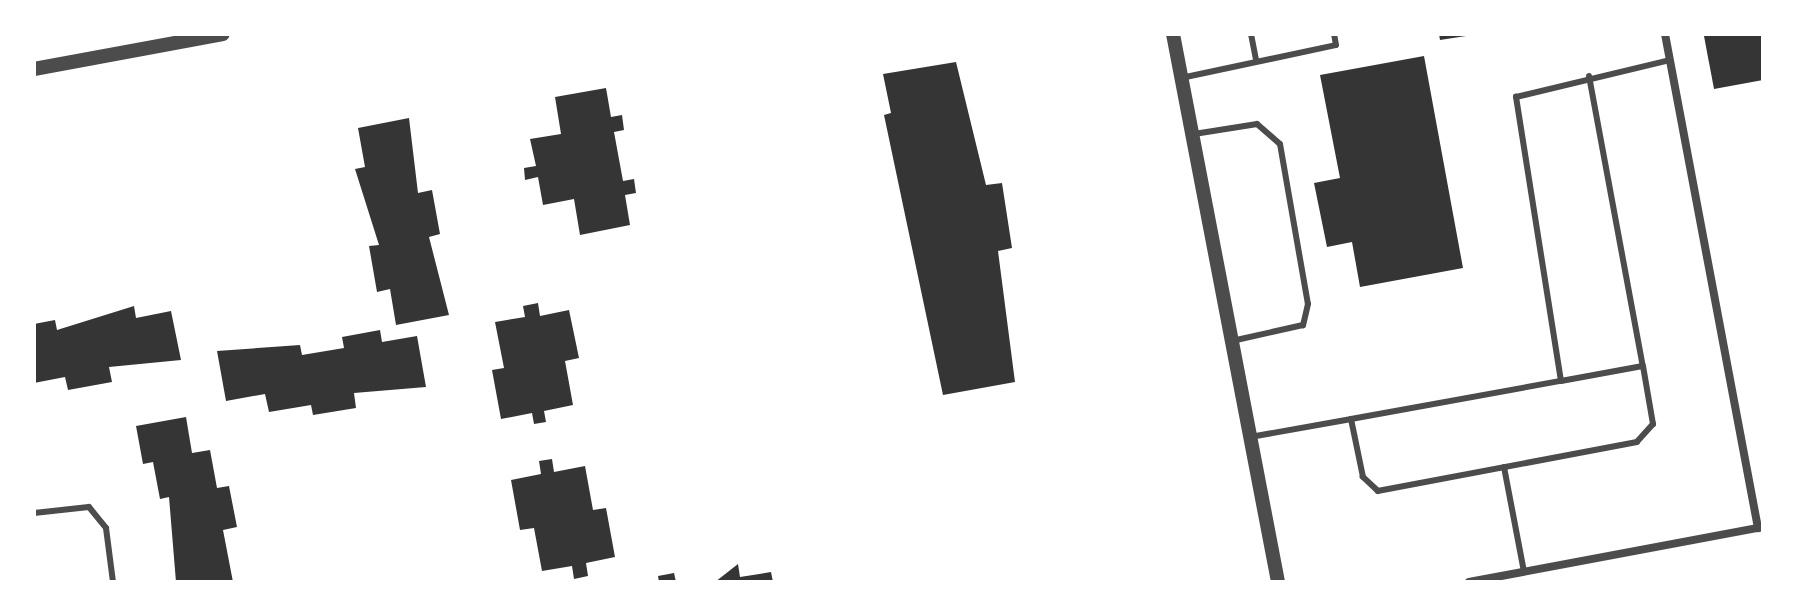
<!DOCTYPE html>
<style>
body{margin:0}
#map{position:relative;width:1797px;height:616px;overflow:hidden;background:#fff;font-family:"Playfair Display",serif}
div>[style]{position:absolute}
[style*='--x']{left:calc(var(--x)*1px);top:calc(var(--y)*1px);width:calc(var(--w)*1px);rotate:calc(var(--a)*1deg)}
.building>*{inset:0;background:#353535}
.service>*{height:6px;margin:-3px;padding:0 3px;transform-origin:3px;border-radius:3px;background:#4c4c4c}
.minor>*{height:8px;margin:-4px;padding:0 4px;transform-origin:4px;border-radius:4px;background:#4c4c4c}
.tertiary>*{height:14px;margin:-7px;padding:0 7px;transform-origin:7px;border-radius:7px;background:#4c4c4c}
span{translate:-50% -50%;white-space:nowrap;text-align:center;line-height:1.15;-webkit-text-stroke:6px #fff;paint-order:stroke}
.frame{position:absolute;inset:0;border:36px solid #fff;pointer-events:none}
</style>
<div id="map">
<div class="building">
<i style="clip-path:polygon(1439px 34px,1465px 34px,1466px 36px,1440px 40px)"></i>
<i style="clip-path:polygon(1717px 34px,1763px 34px,1763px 80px,1714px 89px,1704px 36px)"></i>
<i style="clip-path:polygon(1424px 56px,1463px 268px,1360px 287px,1352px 242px,1327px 247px,1314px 183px,1340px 178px,1320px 75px)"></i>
<i style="clip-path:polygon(956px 62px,986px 185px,1002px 183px,1012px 248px,998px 251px,1015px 382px,943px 395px,884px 115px,891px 113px,883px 74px)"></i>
<i style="clip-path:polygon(606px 88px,611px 117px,622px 115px,624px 130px,614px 132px,623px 181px,634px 179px,636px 193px,625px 195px,630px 225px,580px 235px,574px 199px,543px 205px,538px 177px,525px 180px,524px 168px,536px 166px,530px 139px,561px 134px,555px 97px)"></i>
<i style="clip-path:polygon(409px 118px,418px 193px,432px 190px,440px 234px,429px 237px,449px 315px,396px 325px,390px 289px,377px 292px,369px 246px,379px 245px,355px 169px,365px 167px,358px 128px)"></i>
<i style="clip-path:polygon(538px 303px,540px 316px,569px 310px,579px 358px,565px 361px,573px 405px,544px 411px,546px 422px,534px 424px,532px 413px,501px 419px,492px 370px,504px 368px,495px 322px,525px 317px,523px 306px)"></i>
<i style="clip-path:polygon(134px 306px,136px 318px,171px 311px,181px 360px,109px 367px,112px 382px,68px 390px,65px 377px,34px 383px,34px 324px,55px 320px,57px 330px)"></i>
<i style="clip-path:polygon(380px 330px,382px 342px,417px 336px,426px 387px,354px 393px,356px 408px,313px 415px,311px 405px,269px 412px,265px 394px,226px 401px,217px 351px,300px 345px,302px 355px,344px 348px,342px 337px)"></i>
<i style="clip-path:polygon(186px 417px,192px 453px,210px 450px,217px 488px,229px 486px,237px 527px,223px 530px,233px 582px,176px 582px,169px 497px,160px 499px,153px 462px,143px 464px,136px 426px)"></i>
<i style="clip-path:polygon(552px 459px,554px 472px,585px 466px,593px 510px,606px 508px,615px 557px,586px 563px,588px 576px,574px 579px,572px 566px,542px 571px,534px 528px,520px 530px,511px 480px,541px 474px,539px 461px)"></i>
<i style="clip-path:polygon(738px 564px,740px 577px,771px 572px,773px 582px,715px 582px)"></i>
<i style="clip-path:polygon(674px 573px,676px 582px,659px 582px,658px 576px)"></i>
</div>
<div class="service">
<i style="--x:1251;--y:34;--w:25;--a:79"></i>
<i style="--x:1589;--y:76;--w:295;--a:79.5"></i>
<i style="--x:1181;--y:78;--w:158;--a:-12"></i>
<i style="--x:1336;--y:45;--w:11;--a:-100"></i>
<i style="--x:1194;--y:134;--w:64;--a:-9"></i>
<i style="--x:1257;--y:124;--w:30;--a:41"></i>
<i style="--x:1280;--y:144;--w:162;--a:80.1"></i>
<i style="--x:1308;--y:304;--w:22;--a:103"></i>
<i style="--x:1303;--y:325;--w:73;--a:167.3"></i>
<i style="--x:1561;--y:381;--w:288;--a:-99"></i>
<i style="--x:1516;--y:97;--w:158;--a:-13.5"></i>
<i style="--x:1250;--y:437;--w:103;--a:-10.1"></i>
<i style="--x:1351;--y:419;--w:213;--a:-10.3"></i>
<i style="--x:1561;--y:381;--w:83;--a:-10.4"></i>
<i style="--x:1643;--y:366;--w:59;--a:80.2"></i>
<i style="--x:1653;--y:424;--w:24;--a:132"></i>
<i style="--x:1637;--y:442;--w:264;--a:169.3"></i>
<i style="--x:1378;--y:491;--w:21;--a:-137"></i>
<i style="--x:1363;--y:477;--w:59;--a:-101.7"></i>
<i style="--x:1504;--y:467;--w:107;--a:79.2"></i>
<i style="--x:34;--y:513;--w:55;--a:-6.2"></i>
<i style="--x:89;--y:507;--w:27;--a:51"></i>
<i style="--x:106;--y:528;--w:54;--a:82.6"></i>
</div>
<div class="minor">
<i style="--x:1665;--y:34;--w:503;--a:79.34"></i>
<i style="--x:1469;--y:582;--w:298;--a:-10.6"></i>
</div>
<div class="tertiary">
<i style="--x:1173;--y:34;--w:558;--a:79.15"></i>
<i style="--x:34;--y:69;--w:192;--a:-10.5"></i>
</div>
<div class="frame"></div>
</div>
